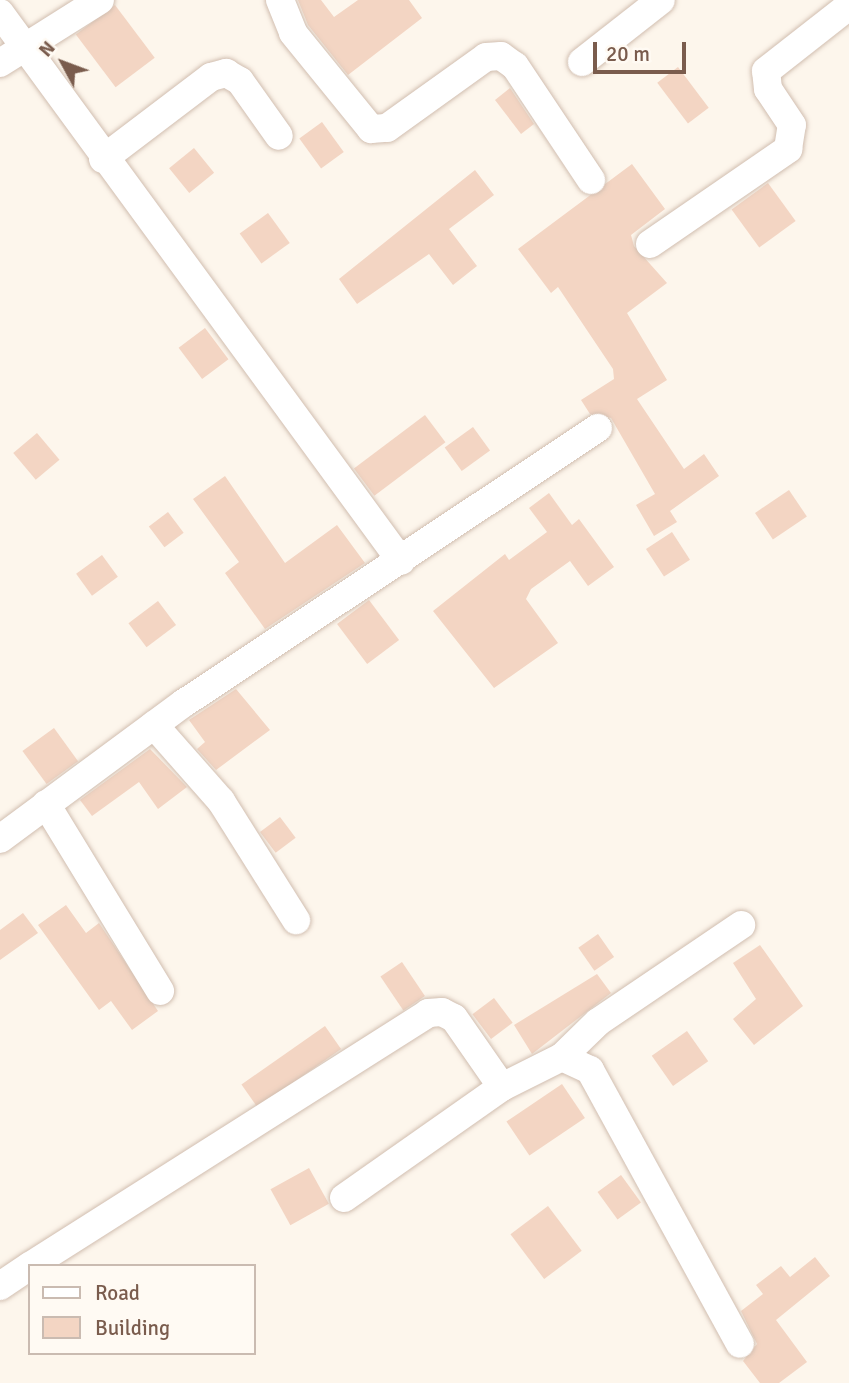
<!DOCTYPE html>
<style>
body{margin:0}
#map{position:relative;width:849px;height:1383px;overflow:hidden;background:#fdf6ec;font-family:Signika,sans-serif}
div>[style]{position:absolute}
[style*='--x']{left:calc(var(--x)*1px);top:calc(var(--y)*1px);width:calc(var(--w)*1px);rotate:calc(var(--a)*1deg)}
.building>*{inset:0;background:#f3d5c3;transform-origin:0 0}
.roads{filter:drop-shadow(0 0 2px #d1beb0) drop-shadow(0 0 2px #d1beb0)}
.minor>*{height:28px;margin:-14px;padding:0 14px;transform-origin:14px;border-radius:14px;background:#fff}
span{translate:-50% -50%;white-space:nowrap;text-align:center;line-height:1.15;-webkit-text-stroke:5px #fffaf3;paint-order:stroke}
.legend{position:absolute;left:28px;top:1264px;width:228px;height:91px;box-sizing:border-box;background:#fffaf3;border:2px solid #cabbb1;margin:0;padding:9px 12px;list-style:none;font-size:21px;color:#7a5c4d}
.legend li{display:flex;align-items:center;gap:14px;height:35px}
.legend b{width:35px;border:2px solid #cabbb1}
.north{position:absolute;left:28px;top:28px;width:70px;height:70px;-webkit-text-stroke:5px #fffaf3;paint-order:stroke;rotate:311deg;font-size:19px;font-weight:700;line-height:28px;text-align:center;color:#7a5c4d}
.north::after{content:'';display:block;margin:auto;width:24px;height:32px;background:#7a5c4d;clip-path:polygon(50% 0,100% 100%,50% 72%,0 100%)}
.scale{position:absolute;left:593px;top:42px;width:93px;height:32px;box-sizing:border-box;border:4px solid #7a5c4d;border-top:0;padding-left:9px;font-size:21px;line-height:24px;white-space:nowrap;color:#7a5c4d;-webkit-text-stroke:5px #fffaf3;paint-order:stroke}
</style>
<div id="map">
<div class="building">
<i style="clip-path:polygon(298px 0,321px 0,334px 17px,358px 0,409px 0,422px 18px,348px 75px,308px 25px)"></i>
<i style="left:115px;top:5px;width:66px;height:49px;rotate:53deg"></i>
<i style="left:678px;top:67px;width:51px;height:26px;rotate:53deg"></i>
<i style="clip-path:polygon(510px 88px,534px 124px,521px 134px,495px 100px)"></i>
<i style="left:322px;top:122px;width:37px;height:28px;rotate:54deg"></i>
<i style="left:194px;top:148px;width:32px;height:32px;rotate:51deg"></i>
<i style="clip-path:polygon(632px 164px,665px 209px,631px 235px,634px 246px,667px 283px,627px 313px,667px 380px,637px 399px,684px 469px,704px 454px,719px 476px,670px 511px,677px 522px,654px 536px,636px 505px,655px 494px,611px 418px,590px 414px,581px 400px,614px 379px,613px 369px,558px 287px,551px 293px,518px 249px)"></i>
<i style="clip-path:polygon(475px 170px,494px 195px,449px 229px,477px 266px,453px 285px,429px 254px,357px 304px,339px 279px)"></i>
<i style="left:768px;top:183px;width:47px;height:45px;rotate:54deg"></i>
<i style="left:268px;top:213px;width:37px;height:35px;rotate:54deg"></i>
<i style="left:205px;top:328px;width:39px;height:33px;rotate:53deg"></i>
<i style="left:425px;top:415px;width:34px;height:89px;rotate:53deg"></i>
<i style="left:473px;top:427px;width:29px;height:35px;rotate:54deg"></i>
<i style="left:37px;top:433px;width:35px;height:31px;rotate:50deg"></i>
<i style="clip-path:polygon(225px 476px,285px 563px,337px 525px,365px 563px,265px 629px,225px 573px,239px 562px,193px 499px)"></i>
<i style="left:789px;top:490px;width:32px;height:41px;rotate:56deg"></i>
<i style="clip-path:polygon(549px 493px,572px 525px,579px 519px,614px 567px,588px 586px,570px 561px,531px 589px,526px 599px,558px 643px,494px 688px,433px 611px,505px 554px,509px 560px,547px 532px,529px 508px)"></i>
<i style="left:168px;top:512px;width:26px;height:24px;rotate:53deg"></i>
<i style="left:672px;top:532px;width:33px;height:31px;rotate:57deg"></i>
<i style="left:102px;top:555px;width:27px;height:32px;rotate:54deg"></i>
<i style="left:369px;top:600px;width:50px;height:40px;rotate:53deg"></i>
<i style="left:158px;top:601px;width:30px;height:37px;rotate:53deg"></i>
<i style="clip-path:polygon(236px 689px,270px 730px,216px 770px,197px 749px,205px 742px,189px 720px)"></i>
<i style="left:54px;top:728px;width:41px;height:39px;rotate:54deg"></i>
<i style="clip-path:polygon(150px 749px,187px 787px,158px 809px,139px 782px,92px 816px,80px 800px)"></i>
<i style="left:280px;top:817px;width:26px;height:25px;rotate:53deg"></i>
<i style="clip-path:polygon(66px 905px,86px 933px,99px 923px,158px 1011px,132px 1030px,111px 1001px,99px 1010px,38px 925px)"></i>
<i style="clip-path:polygon(23px 913px,38px 933px,0 960px,0 930px)"></i>
<i style="left:598px;top:934px;width:28px;height:24px;rotate:55deg"></i>
<i style="clip-path:polygon(760px 945px,803px 1006px,754px 1045px,733px 1019px,756px 999px,733px 963px)"></i>
<i style="left:402px;top:962px;width:41px;height:26px;rotate:56deg"></i>
<i style="clip-path:polygon(597px 974px,611px 993px,532px 1054px,514px 1025px)"></i>
<i style="left:494px;top:998px;width:31px;height:27px;rotate:53deg"></i>
<i style="left:325px;top:1026px;width:28px;height:102px;rotate:55deg"></i>
<i style="left:687px;top:1031px;width:37px;height:43px;rotate:55deg"></i>
<i style="left:562px;top:1084px;width:41px;height:67px;rotate:56deg"></i>
<i style="left:309px;top:1168px;width:41px;height:44px;rotate:61deg"></i>
<i style="left:621px;top:1175px;width:34px;height:29px;rotate:54deg"></i>
<i style="left:548px;top:1206px;width:56px;height:47px;rotate:53deg"></i>
<i style="clip-path:polygon(815px 1257px,830px 1276px,776px 1320px,807px 1362px,779px 1383px,760px 1383px,743px 1361px,757px 1344px,741px 1311px,763px 1294px,756px 1285px,781px 1266px,790px 1277px)"></i>
</div>
<div class="roads">
<div class="minor">
<i style="--x:280;--y:0;--w:35;--a:68"></i>
<i style="--x:293;--y:33;--w:124;--a:50.9"></i>
<i style="--x:371;--y:129;--w:16;--a:-4"></i>
<i style="--x:387;--y:128;--w:122;--a:-35.6"></i>
<i style="--x:486;--y:57;--w:15;--a:-4"></i>
<i style="--x:501;--y:56;--w:17;--a:36"></i>
<i style="--x:515;--y:66;--w:137;--a:56.3"></i>
<i style="--x:0;--y:13;--w:679;--a:53.81"></i>
<i style="--x:582;--y:62;--w:100;--a:-38.1"></i>
<i style="--x:0;--y:63;--w:118;--a:-32.2"></i>
<i style="--x:103;--y:159;--w:136;--a:-37.2"></i>
<i style="--x:211;--y:77;--w:16;--a:-15"></i>
<i style="--x:226;--y:73;--w:16;--a:30"></i>
<i style="--x:240;--y:81;--w:67;--a:54.7"></i>
<i style="--x:650;--y:244;--w:168;--a:-34.5"></i>
<i style="--x:788;--y:149;--w:24;--a:-81"></i>
<i style="--x:792;--y:125;--w:43;--a:-123.7"></i>
<i style="--x:768;--y:89;--w:18;--a:-96"></i>
<i style="--x:766;--y:71;--w:105;--a:-38.1"></i>
<i style="--x:154;--y:725;--w:101;--a:48.6"></i>
<i style="--x:221;--y:801;--w:141;--a:57.8"></i>
<i style="--x:46;--y:804;--w:219;--a:58.6"></i>
<i style="--x:0;--y:839;--w:229;--a:-36.5"></i>
<i style="--x:184;--y:703;--w:497;--a:-33.6"></i>
<i style="--x:562;--y:1057;--w:50;--a:-44.2"></i>
<i style="--x:598;--y:1022;--w:173;--a:-34.1"></i>
<i style="--x:344;--y:1198;--w:193;--a:-35.1"></i>
<i style="--x:30;--y:1266;--w:472;--a:-32.4"></i>
<i style="--x:428;--y:1013;--w:14;--a:-4"></i>
<i style="--x:442;--y:1012;--w:13;--a:27"></i>
<i style="--x:454;--y:1018;--w:84;--a:55.2"></i>
<i style="--x:502;--y:1087;--w:67;--a:-26.6"></i>
<i style="--x:562;--y:1057;--w:31;--a:25"></i>
<i style="--x:590;--y:1070;--w:312;--a:61.3"></i>
<i style="--x:0;--y:1286;--w:36;--a:-34"></i>
</div>
</div>
<ul class="legend">
<li><b style="height:9px;background:#fff"></b>Road</li>
<li><b style="height:19px;background:#f3d5c3"></b>Building</li>
</ul>
<div class="north">N</div>
<div class="scale">20 m</div>
</div>
